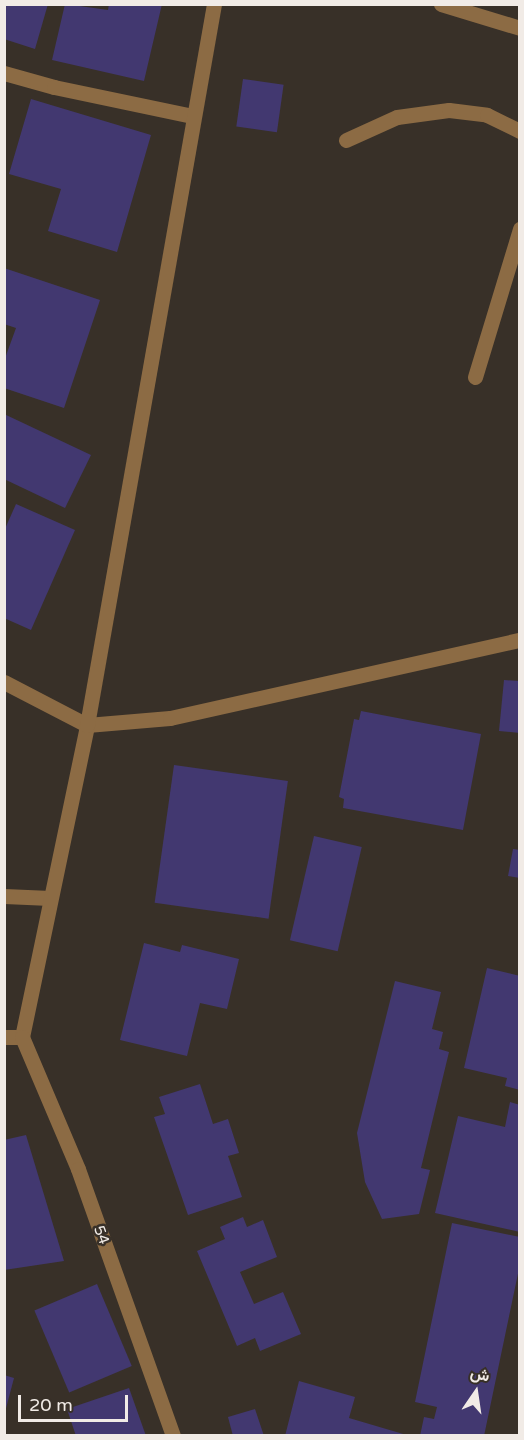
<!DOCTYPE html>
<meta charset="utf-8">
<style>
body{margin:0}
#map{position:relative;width:524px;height:1440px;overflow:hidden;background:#383028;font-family:"Varela Round",Vazirmatn,sans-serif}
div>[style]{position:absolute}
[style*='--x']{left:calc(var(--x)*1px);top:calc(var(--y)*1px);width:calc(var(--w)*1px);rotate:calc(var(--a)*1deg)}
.building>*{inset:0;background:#423870;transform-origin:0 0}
.minor>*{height:15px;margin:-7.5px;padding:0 7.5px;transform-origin:7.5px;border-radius:7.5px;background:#8c6b44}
span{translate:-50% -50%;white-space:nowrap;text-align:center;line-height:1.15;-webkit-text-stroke:5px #383028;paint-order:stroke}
.street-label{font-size:15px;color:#f1ebe6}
.frame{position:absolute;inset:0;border:6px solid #f1ebe6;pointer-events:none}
.north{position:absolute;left:446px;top:1362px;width:60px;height:60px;-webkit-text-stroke:4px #383028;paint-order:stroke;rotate:13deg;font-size:16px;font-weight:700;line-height:24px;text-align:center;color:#f1ebe6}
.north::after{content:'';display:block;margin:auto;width:21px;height:27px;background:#f1ebe6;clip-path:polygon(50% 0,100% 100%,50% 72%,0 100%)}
.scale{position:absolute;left:18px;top:1395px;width:110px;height:27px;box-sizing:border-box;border:3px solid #f1ebe6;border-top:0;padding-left:8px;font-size:18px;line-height:21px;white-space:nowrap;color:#f1ebe6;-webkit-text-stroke:4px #383028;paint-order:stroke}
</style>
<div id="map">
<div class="building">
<i style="clip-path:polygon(4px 4px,48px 4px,35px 49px,4px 39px)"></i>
<i style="clip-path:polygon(65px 4px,108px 10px,109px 4px,162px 4px,144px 81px,52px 60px)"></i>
<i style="left:243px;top:79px;width:41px;height:48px;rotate:8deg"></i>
<i style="clip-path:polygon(31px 99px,151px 135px,117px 252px,48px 231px,61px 189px,9px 174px)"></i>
<i style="clip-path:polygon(4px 268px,100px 300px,64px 408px,4px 388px,4px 361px,16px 328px,4px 324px)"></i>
<i style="clip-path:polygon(4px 414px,91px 455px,65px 508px,4px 479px)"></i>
<i style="clip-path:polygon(16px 504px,75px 530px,31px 630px,4px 618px,4px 531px)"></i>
<i style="clip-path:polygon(504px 680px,520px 681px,520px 733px,499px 731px)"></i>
<i style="clip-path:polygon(361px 711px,481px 734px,463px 830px,343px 808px,344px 799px,339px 797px,354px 719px,359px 720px)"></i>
<i style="left:174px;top:765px;width:115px;height:139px;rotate:8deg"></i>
<i style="left:314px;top:836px;width:49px;height:107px;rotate:13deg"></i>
<i style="clip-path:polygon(513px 849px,520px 850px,520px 878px,508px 876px)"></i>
<i style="clip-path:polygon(144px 943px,180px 952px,182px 945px,239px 959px,227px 1009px,200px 1003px,187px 1056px,120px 1040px)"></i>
<i style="clip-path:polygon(487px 968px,520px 976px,520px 1090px,505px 1086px,507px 1078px,464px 1068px)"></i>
<i style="clip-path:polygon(395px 981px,441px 992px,432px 1029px,443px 1032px,439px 1049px,449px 1052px,421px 1168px,430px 1170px,419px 1214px,382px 1219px,365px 1182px,357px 1133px)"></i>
<i style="clip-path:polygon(200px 1084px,213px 1124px,228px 1119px,239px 1153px,228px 1156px,242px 1197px,188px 1215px,154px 1117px,165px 1114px,159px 1097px)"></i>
<i style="clip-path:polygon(510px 1102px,520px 1105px,520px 1232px,435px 1213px,458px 1116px,505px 1127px)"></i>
<i style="clip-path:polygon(26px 1135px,64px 1261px,4px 1270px,4px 1140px)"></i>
<i style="clip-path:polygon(243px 1217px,247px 1227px,263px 1220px,277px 1257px,240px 1272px,254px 1304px,283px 1292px,301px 1334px,260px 1351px,255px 1338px,237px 1346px,197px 1251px,225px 1239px,220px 1227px)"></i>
<i style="clip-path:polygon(452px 1223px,520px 1237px,520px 1264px,484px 1436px,420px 1436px,424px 1417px,434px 1419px,437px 1407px,415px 1402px)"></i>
<i style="left:97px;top:1284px;width:89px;height:68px;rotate:67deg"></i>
<i style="clip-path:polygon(4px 1375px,14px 1378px,5px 1412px,4px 1412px)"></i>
<i style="clip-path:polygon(299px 1381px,355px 1397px,349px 1418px,410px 1436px,285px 1436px)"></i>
<i style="clip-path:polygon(129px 1388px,146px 1436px,76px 1436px,67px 1409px)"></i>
<i style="clip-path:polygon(255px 1409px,264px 1436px,233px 1436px,228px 1417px)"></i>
</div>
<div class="minor">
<i style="--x:441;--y:4;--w:83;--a:16.9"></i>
<i style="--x:4;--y:73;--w:52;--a:15.6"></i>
<i style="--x:54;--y:87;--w:142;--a:11.8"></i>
<i style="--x:346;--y:140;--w:56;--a:-24.3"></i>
<i style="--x:397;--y:117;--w:52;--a:-7.7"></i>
<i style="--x:449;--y:110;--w:38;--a:7"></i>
<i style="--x:487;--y:115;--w:37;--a:26"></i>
<i style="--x:475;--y:377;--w:155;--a:-73.1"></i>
<i style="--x:4;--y:682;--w:93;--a:27.4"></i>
<i style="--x:87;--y:725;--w:83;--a:-4.8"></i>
<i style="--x:170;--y:718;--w:359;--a:-12.6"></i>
<i style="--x:4;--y:896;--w:46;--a:2.5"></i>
<i style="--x:4;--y:1037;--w:18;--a:0"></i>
<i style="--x:22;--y:1037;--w:319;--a:-78.2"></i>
<i style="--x:87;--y:725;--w:732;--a:-80.01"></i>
<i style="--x:22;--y:1037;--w:143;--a:67"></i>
<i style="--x:78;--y:1169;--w:283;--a:70.4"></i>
</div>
<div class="street-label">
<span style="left:101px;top:1235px;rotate:70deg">54</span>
</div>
<div class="frame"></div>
<div class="north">ش</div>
<div class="scale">20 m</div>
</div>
